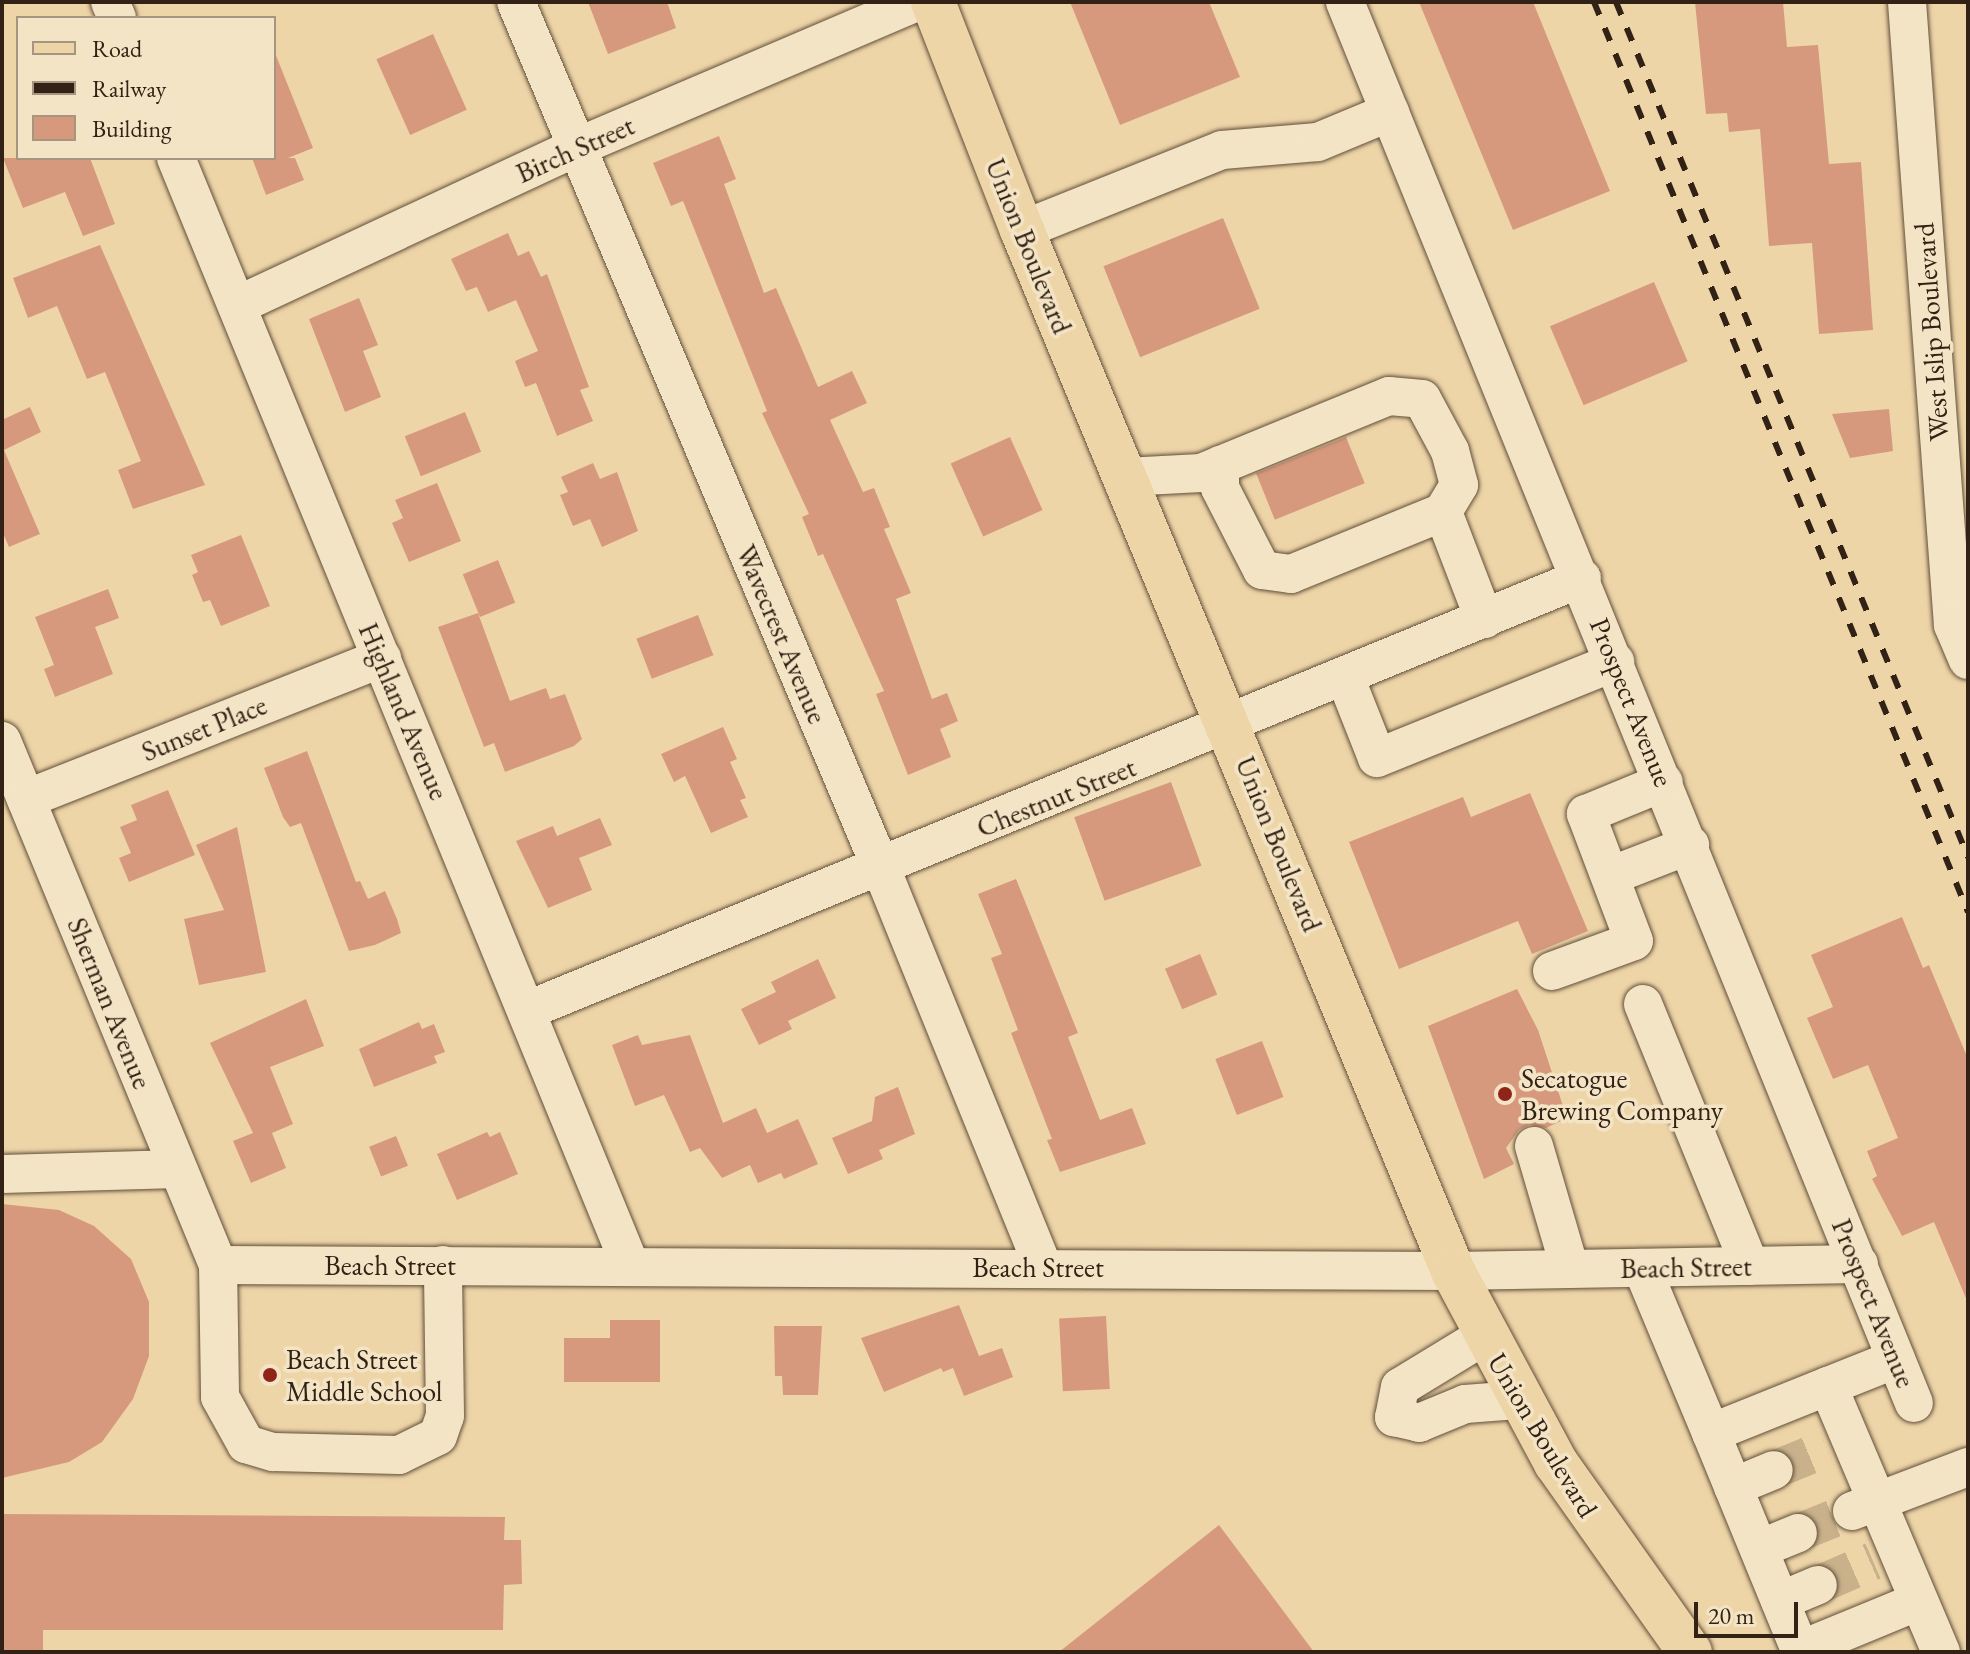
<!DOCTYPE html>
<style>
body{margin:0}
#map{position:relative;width:1970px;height:1654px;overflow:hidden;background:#eed5a8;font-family:"EB Garamond",serif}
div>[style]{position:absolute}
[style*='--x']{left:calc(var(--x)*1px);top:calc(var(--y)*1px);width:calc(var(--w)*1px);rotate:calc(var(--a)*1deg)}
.building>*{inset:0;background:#d7997e;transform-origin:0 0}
.minor-tunnel>*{height:38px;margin-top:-19px;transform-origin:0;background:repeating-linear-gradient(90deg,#c8b18b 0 38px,transparent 0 57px)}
.roads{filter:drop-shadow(0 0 2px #614f3a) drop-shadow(0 0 2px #614f3a)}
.minor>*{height:38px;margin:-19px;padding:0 19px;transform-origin:19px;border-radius:19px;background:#f4e4c6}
.major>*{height:44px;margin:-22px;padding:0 22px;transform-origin:22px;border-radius:22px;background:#eed5a8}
.rail>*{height:6px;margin-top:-3px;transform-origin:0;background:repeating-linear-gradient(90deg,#322215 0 14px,transparent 0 28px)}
.dots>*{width:22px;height:22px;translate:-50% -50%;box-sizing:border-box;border:4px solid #f4e4c6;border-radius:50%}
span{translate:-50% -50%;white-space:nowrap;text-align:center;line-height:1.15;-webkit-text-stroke:7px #f4e4c6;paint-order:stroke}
.street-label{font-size:28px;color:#322215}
.poi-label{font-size:28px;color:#322215}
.left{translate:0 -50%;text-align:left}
.frame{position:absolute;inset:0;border:4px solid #322215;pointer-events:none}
.legend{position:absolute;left:16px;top:16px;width:260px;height:144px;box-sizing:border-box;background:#f4e4c6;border:2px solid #a6967f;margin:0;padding:10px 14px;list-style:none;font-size:24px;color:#322215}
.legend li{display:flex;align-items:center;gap:16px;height:40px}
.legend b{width:40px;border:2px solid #a6967f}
.scale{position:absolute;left:1694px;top:1602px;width:104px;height:36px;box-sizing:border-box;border:4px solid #322215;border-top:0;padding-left:10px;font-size:24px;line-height:28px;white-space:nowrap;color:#322215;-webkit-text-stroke:6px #f4e4c6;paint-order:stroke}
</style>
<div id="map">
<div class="building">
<i style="clip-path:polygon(588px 2px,667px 2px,676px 28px,608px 54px)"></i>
<i style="clip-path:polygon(1070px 2px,1209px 2px,1240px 77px,1120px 125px)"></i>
<i style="clip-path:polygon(1419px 2px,1533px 2px,1610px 191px,1513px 230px)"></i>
<i style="clip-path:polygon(1695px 2px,1783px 2px,1787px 47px,1818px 45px,1829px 164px,1861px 162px,1873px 330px,1819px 334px,1812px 243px,1769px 246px,1760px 129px,1729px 132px,1727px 113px,1706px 114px)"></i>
<i style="left:433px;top:34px;width:83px;height:62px;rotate:66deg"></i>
<i style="clip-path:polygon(275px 53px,313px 148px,288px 158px,295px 158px,304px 180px,266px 195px,252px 158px,274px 158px)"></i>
<i style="clip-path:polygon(719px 136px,736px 179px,724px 184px,764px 293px,776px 288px,818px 387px,852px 371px,867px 403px,830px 420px,863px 492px,874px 488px,890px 527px,884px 529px,911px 593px,896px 599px,932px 699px,947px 693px,958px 721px,940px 729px,951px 757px,908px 775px,876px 694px,884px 691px,823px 554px,818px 556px,802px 517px,809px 514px,762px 413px,767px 411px,683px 201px,671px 206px,653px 163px)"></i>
<i style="clip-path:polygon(3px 158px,90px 158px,115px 224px,83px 236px,65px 192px,23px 208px)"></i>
<i style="left:1223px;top:218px;width:98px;height:129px;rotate:68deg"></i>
<i style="clip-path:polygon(508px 233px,518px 256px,529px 251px,541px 277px,547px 274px,589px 387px,580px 390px,593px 421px,557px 436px,536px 383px,525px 387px,515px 361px,538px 351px,516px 300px,488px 312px,477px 287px,466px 291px,451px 259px)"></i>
<i style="clip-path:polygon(100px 245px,205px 485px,133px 509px,118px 470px,141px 461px,105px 372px,87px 379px,57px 306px,28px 318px,13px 278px)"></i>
<i style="left:1654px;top:282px;width:86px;height:113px;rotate:67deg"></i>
<i style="clip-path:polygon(359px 298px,378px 345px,363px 351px,381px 397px,345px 412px,309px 319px)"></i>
<i style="clip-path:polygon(30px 407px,41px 432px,4px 450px,40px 534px,9px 547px,2px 531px,2px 420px)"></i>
<i style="clip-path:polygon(1889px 409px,1893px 451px,1850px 458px,1832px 414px)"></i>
<i style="left:465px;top:412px;width:43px;height:65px;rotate:68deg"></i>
<i style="left:1010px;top:437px;width:80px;height:65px;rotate:66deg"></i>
<i style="left:1346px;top:437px;width:50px;height:97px;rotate:68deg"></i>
<i style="clip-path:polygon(593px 463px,600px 479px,617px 472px,638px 531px,602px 547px,590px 519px,573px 526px,560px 495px,568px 492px,561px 477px)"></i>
<i style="clip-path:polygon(437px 483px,461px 541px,409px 562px,392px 523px,403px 518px,395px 500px)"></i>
<i style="clip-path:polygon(241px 535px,270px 606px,221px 626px,210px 600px,203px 602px,192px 575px,198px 572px,191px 555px)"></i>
<i style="left:498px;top:560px;width:46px;height:38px;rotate:68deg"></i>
<i style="clip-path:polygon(108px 589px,119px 618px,95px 627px,113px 674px,55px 697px,44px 669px,54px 665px,35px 617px)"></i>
<i style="clip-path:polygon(478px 613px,510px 701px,546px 688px,550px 699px,565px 694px,582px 739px,574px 746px,505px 772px,494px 743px,484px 747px,438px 627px)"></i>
<i style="left:698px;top:615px;width:43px;height:66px;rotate:69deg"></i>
<i style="clip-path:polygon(723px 727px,737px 759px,730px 762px,746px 798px,740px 800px,748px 817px,711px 833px,685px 776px,674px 782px,661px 754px)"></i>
<i style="clip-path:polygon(307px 751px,356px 882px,360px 881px,368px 899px,385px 891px,397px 919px,401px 933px,375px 945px,349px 951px,301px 823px,290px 827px,283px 817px,264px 768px)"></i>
<i style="left:1171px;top:782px;width:89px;height:103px;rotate:70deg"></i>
<i style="clip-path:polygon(168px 790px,195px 855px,129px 882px,119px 858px,131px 853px,120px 827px,137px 820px,131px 805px)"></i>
<i style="clip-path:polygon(1530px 793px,1588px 931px,1532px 954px,1518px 921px,1399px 969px,1349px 842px,1463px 797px,1471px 817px)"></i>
<i style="clip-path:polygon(600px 818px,612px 845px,579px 858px,592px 890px,548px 908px,516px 841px,553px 826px,557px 836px)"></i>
<i style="clip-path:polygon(237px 827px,266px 972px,199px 985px,184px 919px,224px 910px,196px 845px)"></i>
<i style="clip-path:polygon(1016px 879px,1078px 1033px,1068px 1037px,1100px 1120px,1132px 1108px,1146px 1144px,1060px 1172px,1047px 1140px,1052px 1139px,1011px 1033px,1018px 1030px,991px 958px,1002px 954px,978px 894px)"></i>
<i style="clip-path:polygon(1902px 917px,1923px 968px,1929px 965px,1968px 1059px,1968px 1303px,1934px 1222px,1902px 1236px,1872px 1179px,1877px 1176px,1867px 1151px,1898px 1138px,1868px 1065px,1833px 1079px,1807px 1018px,1833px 1007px,1811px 955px)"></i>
<i style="left:1200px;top:954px;width:44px;height:38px;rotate:67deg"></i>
<i style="clip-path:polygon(818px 959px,836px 998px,788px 1021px,792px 1029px,759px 1045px,741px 1009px,776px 992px,771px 982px)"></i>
<i style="clip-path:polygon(1517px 989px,1538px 1030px,1567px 1118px,1546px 1128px,1529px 1125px,1519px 1130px,1506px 1148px,1514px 1164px,1484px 1179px,1428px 1026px)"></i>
<i style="clip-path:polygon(306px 999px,324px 1046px,270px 1067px,293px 1124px,272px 1133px,286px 1168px,251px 1183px,233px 1141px,253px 1133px,210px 1043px)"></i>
<i style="clip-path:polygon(419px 1022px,422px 1029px,434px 1024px,445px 1052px,434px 1056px,437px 1063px,374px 1087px,359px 1049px)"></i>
<i style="clip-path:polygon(638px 1035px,642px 1045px,690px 1035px,723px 1123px,756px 1108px,767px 1133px,798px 1119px,818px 1164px,784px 1179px,781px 1173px,758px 1183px,750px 1165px,722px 1178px,700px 1148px,690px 1152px,664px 1095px,635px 1106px,612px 1045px)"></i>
<i style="left:1262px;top:1041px;width:60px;height:50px;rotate:69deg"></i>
<i style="clip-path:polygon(898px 1087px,915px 1134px,879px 1150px,883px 1159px,848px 1174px,832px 1138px,872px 1121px,875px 1097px)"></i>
<i style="clip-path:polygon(487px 1132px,490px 1137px,500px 1132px,518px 1174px,457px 1200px,437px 1154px)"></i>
<i style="left:396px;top:1136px;width:32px;height:29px;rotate:68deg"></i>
<i style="clip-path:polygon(2px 1204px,59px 1210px,94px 1226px,131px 1259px,149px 1302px,149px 1356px,133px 1399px,102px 1442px,69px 1462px,2px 1478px)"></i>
<i style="clip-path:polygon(959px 1305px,979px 1356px,1002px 1348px,1013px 1377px,964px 1396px,953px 1368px,943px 1372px,941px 1368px,884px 1392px,861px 1338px)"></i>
<i style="left:1106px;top:1316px;width:73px;height:47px;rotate:87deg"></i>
<i style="clip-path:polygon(610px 1320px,660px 1320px,660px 1382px,564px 1382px,564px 1338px,610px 1338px)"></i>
<i style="clip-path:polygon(774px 1326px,822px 1326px,818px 1395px,783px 1395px,782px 1376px,775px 1376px)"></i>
<i style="clip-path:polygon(2px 1514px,505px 1517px,504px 1540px,521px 1540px,522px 1584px,504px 1585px,503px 1630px,43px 1630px,43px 1652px,2px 1652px)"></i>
<i style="clip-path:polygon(1219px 1525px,1314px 1652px,1059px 1652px)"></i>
</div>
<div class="minor-tunnel">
<i style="--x:1774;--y:1470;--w:57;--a:-22.5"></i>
<i style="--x:1798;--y:1533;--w:58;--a:-22.2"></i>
<i style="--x:1818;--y:1585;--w:60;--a:-23.6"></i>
</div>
<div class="roads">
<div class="minor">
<i style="--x:110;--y:2;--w:17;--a:66"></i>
<i style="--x:516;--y:2;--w:940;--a:67.15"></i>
<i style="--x:881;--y:868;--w:431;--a:67.9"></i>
<i style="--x:1345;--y:2;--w:1512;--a:67.9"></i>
<i style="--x:1907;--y:2;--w:625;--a:85.78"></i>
<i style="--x:1953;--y:625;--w:38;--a:67"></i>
<i style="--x:176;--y:158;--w:1196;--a:67.7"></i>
<i style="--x:1022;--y:230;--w:215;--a:-21.8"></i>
<i style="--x:1222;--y:150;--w:96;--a:-4.8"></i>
<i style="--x:1318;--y:142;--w:78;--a:-22.6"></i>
<i style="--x:238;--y:305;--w:374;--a:-25"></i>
<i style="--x:577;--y:147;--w:370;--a:-23.1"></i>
<i style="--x:1220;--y:465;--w:23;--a:90"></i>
<i style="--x:1220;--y:488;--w:92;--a:62.9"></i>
<i style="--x:1262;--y:570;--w:29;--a:8"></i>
<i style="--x:1291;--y:574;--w:164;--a:-22.2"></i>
<i style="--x:1443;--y:512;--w:115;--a:69"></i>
<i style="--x:1125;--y:477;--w:76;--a:-3"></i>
<i style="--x:1201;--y:473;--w:203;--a:-22.3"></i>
<i style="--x:1389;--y:396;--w:33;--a:5"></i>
<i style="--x:1422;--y:399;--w:59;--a:61.7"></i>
<i style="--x:1450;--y:451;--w:35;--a:75"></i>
<i style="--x:1459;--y:485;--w:31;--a:121"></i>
<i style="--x:1345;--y:677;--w:87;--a:68.4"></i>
<i style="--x:1377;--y:758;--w:257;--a:-22"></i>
<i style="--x:2;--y:741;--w:567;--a:67.6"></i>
<i style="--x:218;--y:1265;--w:132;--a:89.1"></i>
<i style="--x:220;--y:1397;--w:54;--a:61"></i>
<i style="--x:246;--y:1444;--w:28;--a:17"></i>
<i style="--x:273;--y:1452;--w:126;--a:1.4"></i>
<i style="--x:399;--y:1455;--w:43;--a:-26"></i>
<i style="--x:438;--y:1436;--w:21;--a:-71"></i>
<i style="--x:445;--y:1416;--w:151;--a:-90.8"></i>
<i style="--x:26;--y:799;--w:383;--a:-21.6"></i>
<i style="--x:1610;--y:876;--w:86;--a:-21.2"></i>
<i style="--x:1552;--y:971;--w:87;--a:-20.1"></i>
<i style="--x:1634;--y:941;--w:136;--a:-110.7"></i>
<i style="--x:1586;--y:814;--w:84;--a:-22.3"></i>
<i style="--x:1643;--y:1004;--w:283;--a:67.8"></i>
<i style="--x:528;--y:1010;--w:1139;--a:-22.29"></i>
<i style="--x:1534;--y:1146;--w:128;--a:73.7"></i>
<i style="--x:2;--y:1174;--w:176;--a:-1.6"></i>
<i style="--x:218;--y:1265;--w:1235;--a:0.28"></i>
<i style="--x:1453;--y:1271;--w:406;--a:-1"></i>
<i style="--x:1642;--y:1268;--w:179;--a:67.3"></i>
<i style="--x:1484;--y:1336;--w:98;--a:148.7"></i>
<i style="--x:1400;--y:1387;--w:31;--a:101"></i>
<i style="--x:1394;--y:1417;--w:26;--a:13"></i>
<i style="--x:1419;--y:1423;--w:50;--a:-22.4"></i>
<i style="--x:1465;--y:1404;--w:53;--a:-4.3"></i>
<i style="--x:1828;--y:1386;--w:73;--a:-21.7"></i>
<i style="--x:1733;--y:1487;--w:44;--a:-22.5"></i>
<i style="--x:1852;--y:1511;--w:124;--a:-20.8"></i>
<i style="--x:1759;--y:1549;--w:42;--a:-22.3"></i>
<i style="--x:1780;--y:1601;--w:41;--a:-22.8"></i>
<i style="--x:1919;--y:1601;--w:129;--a:157.6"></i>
<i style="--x:1800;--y:1650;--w:235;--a:-112.3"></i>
<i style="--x:1711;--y:1433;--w:126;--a:-21.9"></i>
<i style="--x:1828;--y:1386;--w:289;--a:67"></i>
</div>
<div class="major">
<i style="--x:933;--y:2;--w:245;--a:68.7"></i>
<i style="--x:1022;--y:230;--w:1127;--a:67.51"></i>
<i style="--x:1453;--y:1271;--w:218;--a:61.8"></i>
<i style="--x:1556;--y:1463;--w:232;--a:54.7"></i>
</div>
</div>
<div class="rail">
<i style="--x:1594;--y:2;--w:984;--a:67.66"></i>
<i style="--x:1616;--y:2;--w:925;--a:67.62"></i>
</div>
<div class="dots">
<i style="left:1505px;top:1094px;background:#8f2418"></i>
<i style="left:270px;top:1375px;background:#8f2418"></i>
</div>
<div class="street-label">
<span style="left:575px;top:149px;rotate:-24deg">Birch Street</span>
<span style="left:1029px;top:246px;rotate:68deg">Union Boulevard</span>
<span style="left:1931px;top:332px;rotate:-94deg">West Islip Boulevard</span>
<span style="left:782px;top:634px;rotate:67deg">Wavecrest Avenue</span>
<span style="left:1632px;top:702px;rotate:68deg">Prospect Avenue</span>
<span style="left:404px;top:711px;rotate:67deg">Highland Avenue</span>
<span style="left:204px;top:728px;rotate:-22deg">Sunset Place</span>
<span style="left:1056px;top:797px;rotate:-22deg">Chestnut Street</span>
<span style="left:1279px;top:844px;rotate:68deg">Union Boulevard</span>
<span style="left:110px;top:1003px;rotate:68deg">Sherman Avenue</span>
<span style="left:390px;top:1265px">Beach Street</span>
<span style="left:1038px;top:1267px">Beach Street</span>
<span style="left:1686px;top:1267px;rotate:-1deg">Beach Street</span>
<span style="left:1874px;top:1303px;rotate:68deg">Prospect Avenue</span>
<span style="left:1543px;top:1435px;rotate:59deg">Union Boulevard</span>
</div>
<div class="poi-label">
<span class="left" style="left:1521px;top:1094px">Secatogue<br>Brewing Company</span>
<span class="left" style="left:286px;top:1375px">Beach Street<br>Middle School</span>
</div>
<div class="frame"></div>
<ul class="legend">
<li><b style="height:10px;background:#eed5a8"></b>Road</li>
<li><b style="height:10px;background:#322215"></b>Railway</li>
<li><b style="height:22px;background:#d7997e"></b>Building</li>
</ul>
<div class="scale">20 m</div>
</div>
